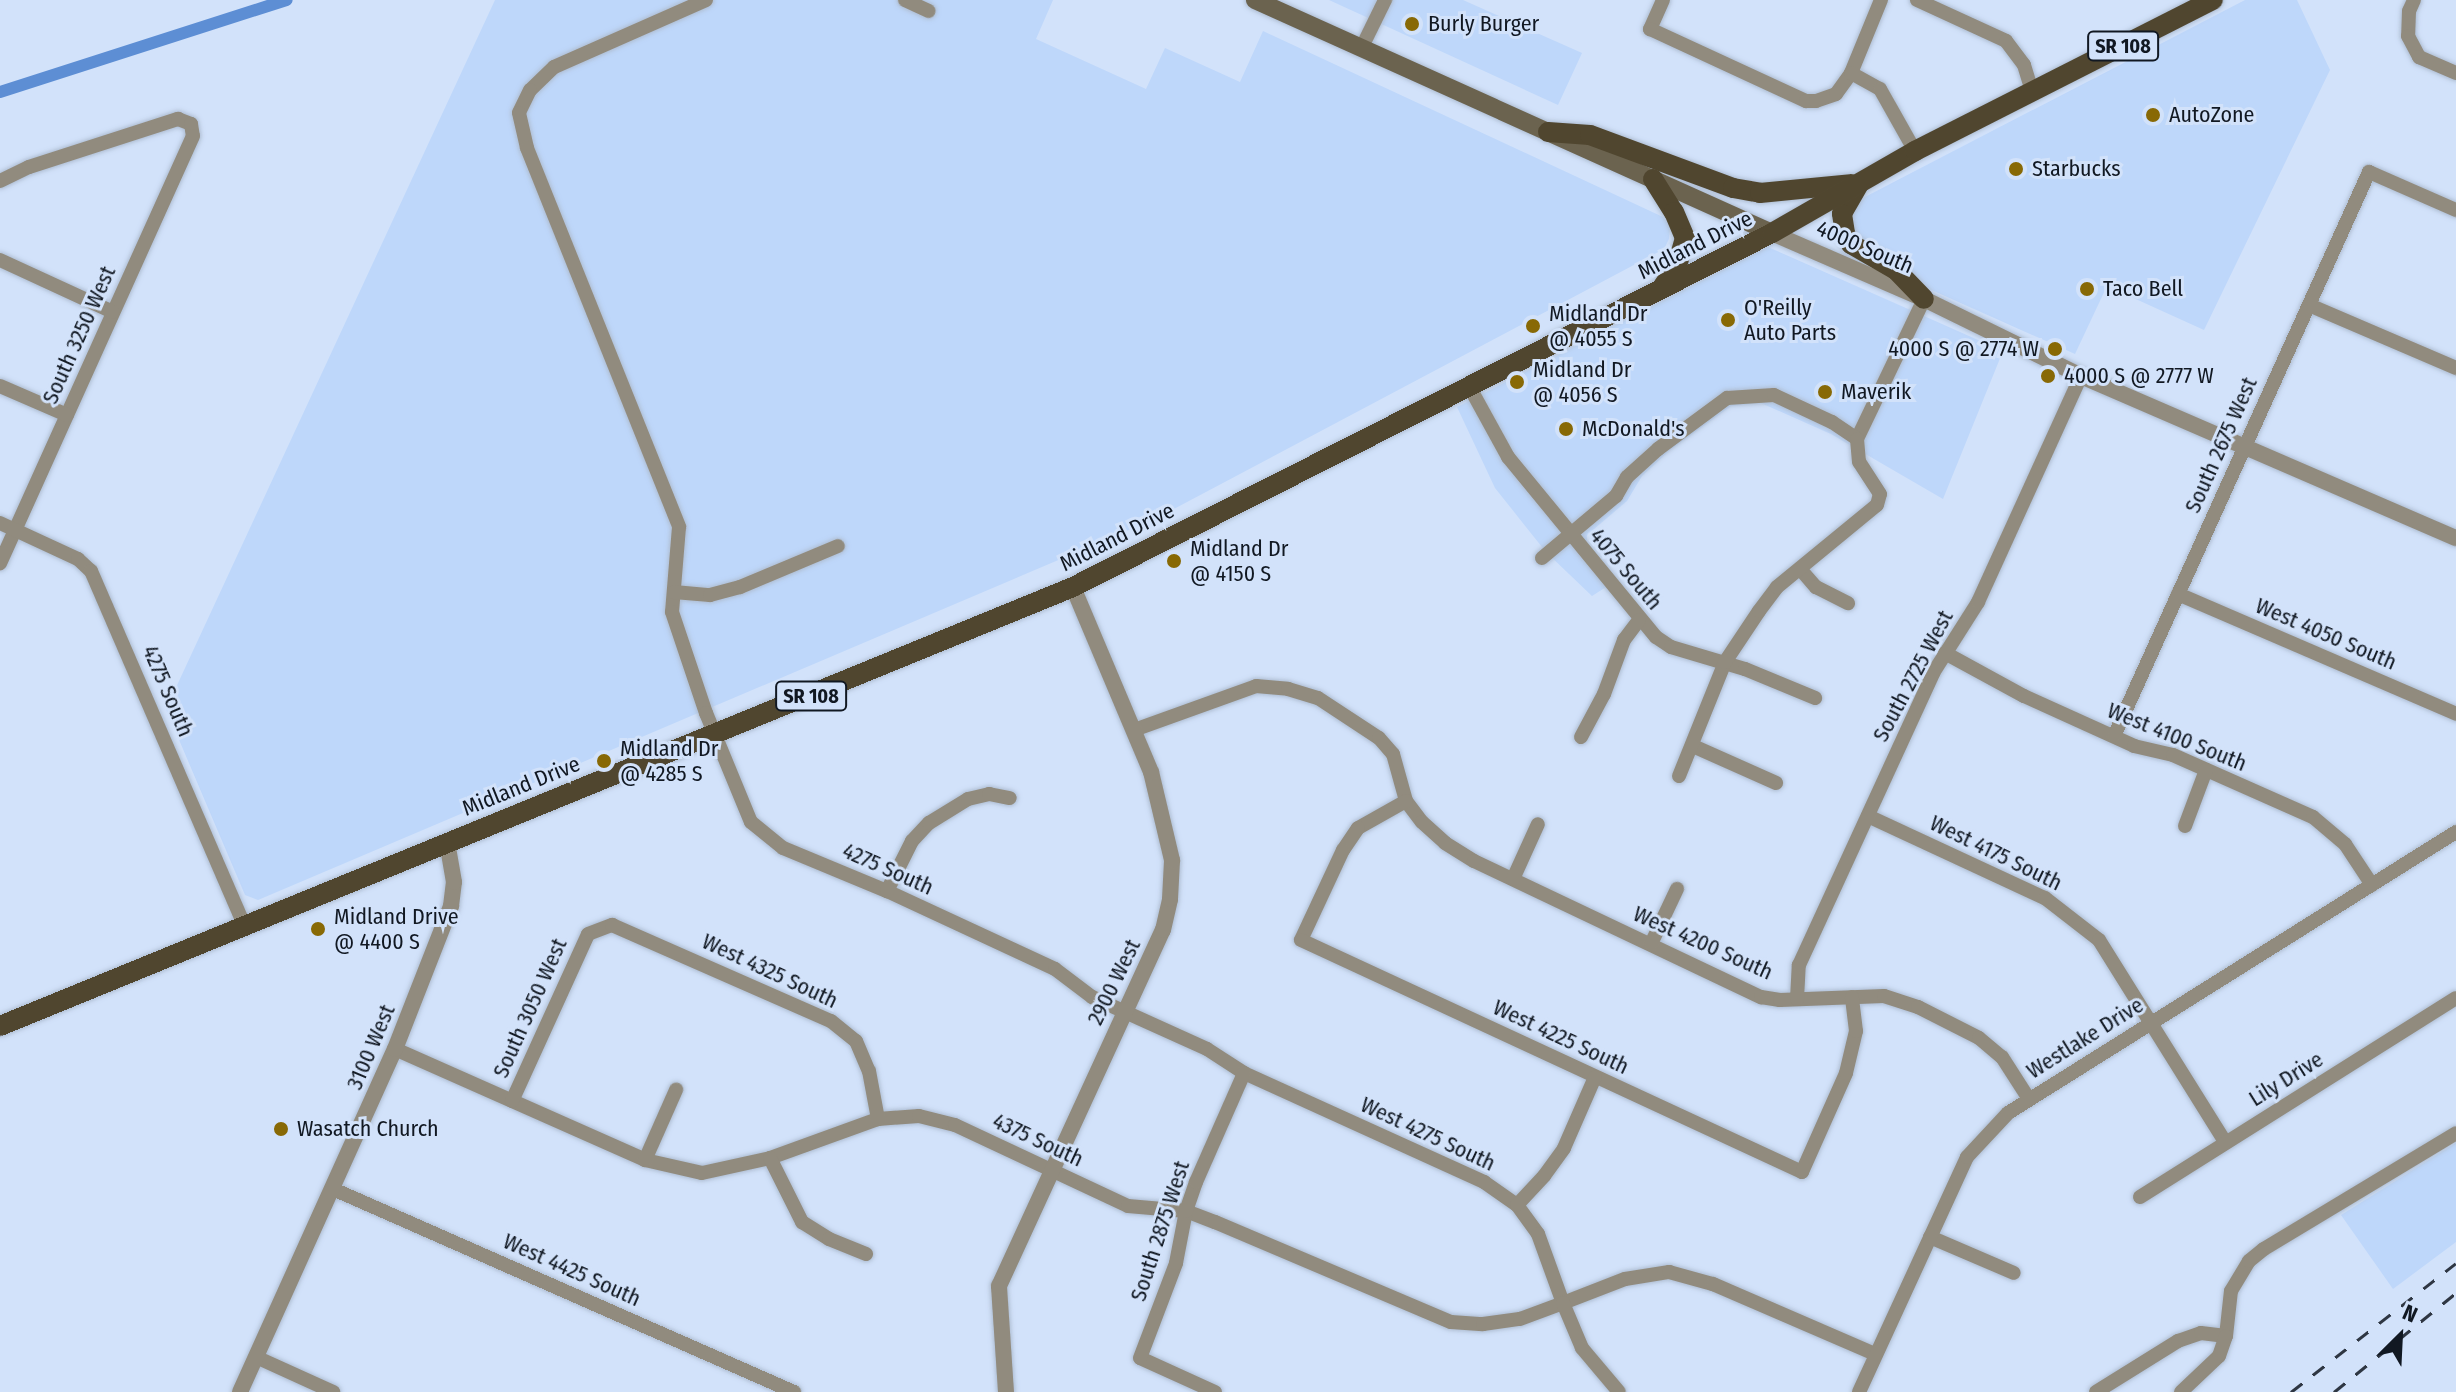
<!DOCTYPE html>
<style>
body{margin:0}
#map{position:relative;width:2456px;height:1392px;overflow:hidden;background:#d2e2fa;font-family:"Fira Sans Condensed",sans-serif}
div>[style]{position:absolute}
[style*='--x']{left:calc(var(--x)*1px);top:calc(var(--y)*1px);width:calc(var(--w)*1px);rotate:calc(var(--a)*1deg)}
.built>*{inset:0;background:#bed7fa}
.canal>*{height:12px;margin:-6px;padding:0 6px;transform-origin:6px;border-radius:6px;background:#5d8ed4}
.roads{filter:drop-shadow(0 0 2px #afbed3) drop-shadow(0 0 2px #afbed3)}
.minor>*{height:14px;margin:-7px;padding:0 7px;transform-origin:7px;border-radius:7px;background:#918b7e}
.tertiary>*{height:16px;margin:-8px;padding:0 8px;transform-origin:8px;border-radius:8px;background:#918b7e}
.secondary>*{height:18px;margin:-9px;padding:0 9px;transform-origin:9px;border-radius:9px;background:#6b634f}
.primary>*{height:20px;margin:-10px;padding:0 10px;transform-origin:10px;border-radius:10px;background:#50462f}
.rail>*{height:3px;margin-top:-1.5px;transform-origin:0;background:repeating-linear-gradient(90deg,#2e3642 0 14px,transparent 0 28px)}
.dots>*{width:22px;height:22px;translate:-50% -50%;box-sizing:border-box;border:4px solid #d2e2fa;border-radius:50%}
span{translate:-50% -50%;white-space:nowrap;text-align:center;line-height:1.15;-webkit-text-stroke:6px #d2e2fa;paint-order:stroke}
.shield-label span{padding:2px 6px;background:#d2e2fa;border:2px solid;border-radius:6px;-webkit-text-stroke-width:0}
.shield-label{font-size:20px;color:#111822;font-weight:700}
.poi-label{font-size:22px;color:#111822}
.left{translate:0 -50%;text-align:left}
.right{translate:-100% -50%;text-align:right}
.street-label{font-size:22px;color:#111822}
.north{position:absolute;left:2360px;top:1296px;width:80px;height:80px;-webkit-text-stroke:6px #d2e2fa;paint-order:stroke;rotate:24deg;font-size:22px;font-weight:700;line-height:32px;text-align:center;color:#111822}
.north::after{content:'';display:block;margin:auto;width:28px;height:36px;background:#111822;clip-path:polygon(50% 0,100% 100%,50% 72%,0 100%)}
</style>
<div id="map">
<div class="built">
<i style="clip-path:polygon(495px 0,1053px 0,1036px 39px,1146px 89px,1165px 48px,1240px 82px,1263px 31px,1663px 217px,1670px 226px,1669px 239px,1664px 249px,1155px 519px,258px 900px,245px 895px,166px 709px)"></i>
<i style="clip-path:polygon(1329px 0,1463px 0,1582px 53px,1558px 105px)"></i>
<i style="clip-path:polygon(2245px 0,2297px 0,2330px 70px,2204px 330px,2107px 286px,2075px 354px,1844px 251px,1836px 212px)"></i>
<i style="clip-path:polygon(1768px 247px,2003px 351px,1943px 499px,1831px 434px,1761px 403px,1731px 406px,1670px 450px,1642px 476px,1627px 501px,1587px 535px,1587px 543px,1617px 580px,1592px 596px,1546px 552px,1495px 488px,1457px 407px)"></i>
<i style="clip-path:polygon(2456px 1143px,2456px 1242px,2393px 1289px,2341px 1215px)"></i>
</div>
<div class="canal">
<i style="--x:0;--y:92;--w:301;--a:-17.8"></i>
</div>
<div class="roads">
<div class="minor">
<i style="--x:706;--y:0;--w:166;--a:156.2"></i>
<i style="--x:554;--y:67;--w:33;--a:136"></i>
<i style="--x:530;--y:90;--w:25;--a:116"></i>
<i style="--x:519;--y:113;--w:36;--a:77"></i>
<i style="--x:527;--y:148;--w:408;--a:68.1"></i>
<i style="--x:679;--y:527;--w:85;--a:94.7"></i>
<i style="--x:672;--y:612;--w:107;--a:71.4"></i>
<i style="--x:706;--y:713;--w:118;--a:67.6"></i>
<i style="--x:751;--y:822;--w:41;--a:39.1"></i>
<i style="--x:783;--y:848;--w:113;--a:22.5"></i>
<i style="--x:887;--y:891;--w:185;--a:24.9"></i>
<i style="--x:1055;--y:969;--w:46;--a:37.1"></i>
<i style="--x:1092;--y:997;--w:126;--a:24.3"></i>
<i style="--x:1207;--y:1049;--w:44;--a:33"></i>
<i style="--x:1244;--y:1073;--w:264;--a:24.4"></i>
<i style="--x:1484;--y:1182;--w:40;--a:34.9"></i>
<i style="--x:1517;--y:1205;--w:36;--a:54"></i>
<i style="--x:1538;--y:1234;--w:73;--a:70.1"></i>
<i style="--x:1563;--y:1303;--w:66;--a:-21.2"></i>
<i style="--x:1625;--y:1279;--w:45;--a:-9"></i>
<i style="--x:1669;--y:1272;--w:46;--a:15.3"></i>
<i style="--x:1713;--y:1284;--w:176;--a:23.4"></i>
<i style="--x:905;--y:0;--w:26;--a:25"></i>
<i style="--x:1663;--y:0;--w:32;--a:114"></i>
<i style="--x:1650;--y:29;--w:172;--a:24.8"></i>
<i style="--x:1806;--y:101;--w:10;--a:0"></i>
<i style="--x:1816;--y:101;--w:21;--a:-19"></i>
<i style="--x:1836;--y:94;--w:26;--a:-54"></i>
<i style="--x:1851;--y:73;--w:79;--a:-67.7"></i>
<i style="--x:1917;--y:0;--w:98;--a:24.7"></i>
<i style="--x:2006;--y:41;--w:30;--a:53"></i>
<i style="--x:2024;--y:65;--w:27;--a:73"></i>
<i style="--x:2414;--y:0;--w:12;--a:114"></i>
<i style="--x:2409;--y:11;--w:25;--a:92"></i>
<i style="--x:2408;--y:36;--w:24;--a:62"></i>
<i style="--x:2419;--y:57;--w:40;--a:23.4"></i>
<i style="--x:1361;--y:49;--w:55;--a:-63.9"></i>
<i style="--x:1851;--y:73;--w:33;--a:29"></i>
<i style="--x:1880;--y:89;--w:71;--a:60.6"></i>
<i style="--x:0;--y:181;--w:32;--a:-26"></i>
<i style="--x:29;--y:167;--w:157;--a:-17.9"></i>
<i style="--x:178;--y:119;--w:14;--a:21"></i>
<i style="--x:191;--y:124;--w:12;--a:81"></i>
<i style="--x:193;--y:136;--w:469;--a:114.3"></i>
<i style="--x:0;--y:260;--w:124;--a:24.7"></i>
<i style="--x:2309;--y:305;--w:160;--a:23.2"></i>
<i style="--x:0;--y:386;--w:73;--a:23.4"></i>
<i style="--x:1469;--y:386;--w:81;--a:61.2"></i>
<i style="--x:1508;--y:457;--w:233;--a:50.6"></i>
<i style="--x:1656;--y:637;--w:18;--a:34"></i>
<i style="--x:1671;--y:647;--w:77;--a:16.6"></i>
<i style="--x:1745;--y:669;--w:76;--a:22.5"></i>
<i style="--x:1857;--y:439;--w:155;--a:-64.4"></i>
<i style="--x:0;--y:523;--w:86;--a:24.8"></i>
<i style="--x:78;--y:559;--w:18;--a:43"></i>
<i style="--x:91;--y:571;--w:386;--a:66.6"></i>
<i style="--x:1542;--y:558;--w:97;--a:-40"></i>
<i style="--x:1616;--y:496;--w:22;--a:-60"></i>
<i style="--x:1627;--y:477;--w:42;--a:-42.1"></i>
<i style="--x:1658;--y:449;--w:86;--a:-36.5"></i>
<i style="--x:1727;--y:398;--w:47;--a:-3.7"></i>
<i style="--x:1774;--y:395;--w:64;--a:25"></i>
<i style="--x:1832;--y:422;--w:30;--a:34"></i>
<i style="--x:1801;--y:570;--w:23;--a:49"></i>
<i style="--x:1816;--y:587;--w:36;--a:27"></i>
<i style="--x:674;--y:592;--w:36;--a:5"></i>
<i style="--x:710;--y:595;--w:31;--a:-15"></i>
<i style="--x:740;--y:587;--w:106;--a:-22.7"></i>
<i style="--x:2178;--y:594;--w:303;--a:23.3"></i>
<i style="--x:1945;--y:653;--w:90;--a:28.6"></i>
<i style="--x:2024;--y:696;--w:121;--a:24.4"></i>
<i style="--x:2134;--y:746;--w:40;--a:13"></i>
<i style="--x:2173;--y:755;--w:153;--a:23.9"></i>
<i style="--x:2313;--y:817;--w:42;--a:40.2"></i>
<i style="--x:2345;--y:844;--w:49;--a:56.6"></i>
<i style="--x:1134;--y:730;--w:130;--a:-19.8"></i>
<i style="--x:1256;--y:686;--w:32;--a:5"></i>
<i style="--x:1288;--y:689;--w:31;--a:17"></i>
<i style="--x:1318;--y:698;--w:73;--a:33.3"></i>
<i style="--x:1379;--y:738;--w:21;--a:49"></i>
<i style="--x:1393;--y:754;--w:49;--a:74.5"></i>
<i style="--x:1406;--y:801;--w:26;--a:53"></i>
<i style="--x:1422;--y:822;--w:31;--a:42"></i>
<i style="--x:1445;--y:843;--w:34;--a:32"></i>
<i style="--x:1474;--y:861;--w:318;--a:25.4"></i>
<i style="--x:1761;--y:997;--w:19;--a:9"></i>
<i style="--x:1780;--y:1000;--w:104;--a:-2.2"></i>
<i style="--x:1884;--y:996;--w:36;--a:18"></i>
<i style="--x:1918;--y:1007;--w:68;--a:26.9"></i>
<i style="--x:1979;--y:1038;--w:30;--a:40"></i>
<i style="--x:2002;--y:1057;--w:50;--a:57.3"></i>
<i style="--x:2114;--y:736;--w:619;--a:-65.67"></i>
<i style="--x:2369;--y:172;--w:95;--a:23.6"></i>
<i style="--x:1581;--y:737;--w:49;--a:-61.9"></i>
<i style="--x:1604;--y:694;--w:58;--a:-69.7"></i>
<i style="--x:1624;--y:640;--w:25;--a:-53"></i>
<i style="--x:1693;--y:746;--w:91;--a:24"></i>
<i style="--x:1679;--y:776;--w:123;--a:-68"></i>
<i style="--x:1725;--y:662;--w:61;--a:-56.3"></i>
<i style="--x:1759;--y:611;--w:30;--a:-53"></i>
<i style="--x:1777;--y:587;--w:129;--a:-39.4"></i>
<i style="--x:1877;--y:505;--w:11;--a:-75"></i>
<i style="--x:1880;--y:494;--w:38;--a:-123"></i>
<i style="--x:1859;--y:462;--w:23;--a:-95"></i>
<i style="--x:1406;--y:801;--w:55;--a:150.6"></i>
<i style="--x:1358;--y:828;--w:27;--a:124"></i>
<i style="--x:1343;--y:850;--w:99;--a:115"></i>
<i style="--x:1301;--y:940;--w:552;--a:24.85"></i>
<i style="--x:1802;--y:1172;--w:108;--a:-66"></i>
<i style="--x:1846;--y:1073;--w:43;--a:-76.6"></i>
<i style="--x:1856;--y:1031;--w:34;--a:-97"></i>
<i style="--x:1868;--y:816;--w:195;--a:24.9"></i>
<i style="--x:2045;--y:898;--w:68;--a:37.9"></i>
<i style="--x:2099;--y:940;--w:239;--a:58"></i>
<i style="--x:2185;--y:826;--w:60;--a:-69.4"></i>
<i style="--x:1513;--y:879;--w:60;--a:-65.6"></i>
<i style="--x:887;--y:891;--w:56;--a:-63.4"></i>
<i style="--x:912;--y:841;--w:25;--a:-47"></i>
<i style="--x:929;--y:823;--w:46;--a:-31.6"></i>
<i style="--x:968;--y:799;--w:22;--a:-13"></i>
<i style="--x:989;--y:794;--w:21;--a:11"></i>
<i style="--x:1651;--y:944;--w:61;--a:-64.7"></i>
<i style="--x:1797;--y:999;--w:34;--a:-87"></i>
<i style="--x:1799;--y:965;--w:321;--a:-65.3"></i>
<i style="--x:1933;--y:673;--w:84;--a:-57.6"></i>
<i style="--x:1978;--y:602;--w:248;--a:-65.5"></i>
<i style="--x:395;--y:1049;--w:274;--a:23.9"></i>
<i style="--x:645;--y:1160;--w:58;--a:12.8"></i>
<i style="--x:702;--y:1173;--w:70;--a:-12.4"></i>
<i style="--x:770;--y:1158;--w:115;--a:-19.9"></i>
<i style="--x:878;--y:1119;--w:41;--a:-4.2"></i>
<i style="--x:919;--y:1116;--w:37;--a:14"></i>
<i style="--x:955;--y:1125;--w:191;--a:25.1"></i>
<i style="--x:1128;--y:1206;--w:58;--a:4.9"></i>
<i style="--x:1186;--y:1211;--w:31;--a:21"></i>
<i style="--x:1215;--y:1222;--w:256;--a:23"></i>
<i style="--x:1451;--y:1322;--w:32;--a:4"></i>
<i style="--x:1483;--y:1324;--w:37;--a:-8"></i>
<i style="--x:1520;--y:1319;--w:46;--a:-20.4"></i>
<i style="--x:1563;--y:1303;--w:49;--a:67.1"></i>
<i style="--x:1582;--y:1348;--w:57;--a:49.9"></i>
<i style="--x:512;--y:1101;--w:183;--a:-65.5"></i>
<i style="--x:588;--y:934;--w:26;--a:-21"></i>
<i style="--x:612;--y:925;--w:239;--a:23.7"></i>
<i style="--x:831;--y:1021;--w:32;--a:39"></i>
<i style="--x:856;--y:1041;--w:33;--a:67"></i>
<i style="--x:869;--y:1071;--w:49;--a:79.4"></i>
<i style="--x:770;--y:1158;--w:72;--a:63.4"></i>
<i style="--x:802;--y:1222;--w:32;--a:32"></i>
<i style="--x:829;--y:1239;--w:40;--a:22"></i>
<i style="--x:645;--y:1160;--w:77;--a:-66.1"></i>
<i style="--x:333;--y:1189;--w:504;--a:23.77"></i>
<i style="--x:2140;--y:1197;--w:373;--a:-32.2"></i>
<i style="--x:1517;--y:1205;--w:40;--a:-47"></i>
<i style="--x:1544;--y:1176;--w:34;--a:-54"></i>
<i style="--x:1564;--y:1148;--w:77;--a:-66.4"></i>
<i style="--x:1930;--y:1237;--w:91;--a:23.2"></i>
<i style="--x:256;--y:1357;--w:85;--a:24.4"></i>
<i style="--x:1215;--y:1392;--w:82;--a:-155.6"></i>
<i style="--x:1140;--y:1358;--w:102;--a:-69.2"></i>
<i style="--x:1176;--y:1263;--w:53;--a:-79.1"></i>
<i style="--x:1186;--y:1211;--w:31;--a:-71"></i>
<i style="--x:1196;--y:1182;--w:119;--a:-66.2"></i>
<i style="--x:1859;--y:1392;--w:259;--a:-65.3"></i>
<i style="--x:1967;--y:1157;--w:60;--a:-47"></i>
<i style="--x:2008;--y:1113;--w:529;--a:-32.1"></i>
<i style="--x:2096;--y:1392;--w:97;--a:-31.9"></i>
<i style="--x:2178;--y:1341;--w:24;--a:-19"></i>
<i style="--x:2201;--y:1333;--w:25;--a:7"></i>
<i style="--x:2226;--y:1336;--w:45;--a:-83.7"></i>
<i style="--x:2231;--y:1291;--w:35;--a:-59"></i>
<i style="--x:2249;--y:1261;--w:19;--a:-39"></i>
<i style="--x:2264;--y:1249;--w:224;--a:-31.1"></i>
<i style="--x:2181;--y:1392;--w:52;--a:-43.5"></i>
<i style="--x:2219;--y:1356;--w:21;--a:-71"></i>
</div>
<div class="tertiary">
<i style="--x:1772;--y:233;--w:166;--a:23.5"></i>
<i style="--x:1924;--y:299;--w:175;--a:26.1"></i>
<i style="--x:2081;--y:376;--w:408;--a:23.4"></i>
<i style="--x:240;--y:1392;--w:376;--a:-65.7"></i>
<i style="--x:395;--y:1049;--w:154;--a:-68.6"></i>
<i style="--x:451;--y:906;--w:24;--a:-83"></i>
<i style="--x:454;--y:882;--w:41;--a:-99.9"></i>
<i style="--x:1006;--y:1392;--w:106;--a:-93.8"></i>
<i style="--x:999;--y:1286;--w:392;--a:-65.3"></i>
<i style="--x:1163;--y:930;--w:32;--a:-77"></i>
<i style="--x:1170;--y:899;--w:39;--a:-87"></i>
<i style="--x:1172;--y:860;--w:90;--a:-103.4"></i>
<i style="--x:1151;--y:772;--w:201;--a:-112.9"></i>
</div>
<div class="secondary">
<i style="--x:1255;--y:0;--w:567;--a:24.26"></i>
</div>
<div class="primary">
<i style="--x:1548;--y:132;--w:42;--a:4.1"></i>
<i style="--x:1590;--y:135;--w:153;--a:20.3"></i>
<i style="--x:1733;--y:188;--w:27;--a:10"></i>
<i style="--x:1760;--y:193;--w:91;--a:-5.6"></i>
<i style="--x:1653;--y:179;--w:39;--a:58"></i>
<i style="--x:1674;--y:212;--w:28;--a:67"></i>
<i style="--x:1685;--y:238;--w:29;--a:106"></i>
<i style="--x:1677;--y:266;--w:24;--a:125"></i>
<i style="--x:1859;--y:184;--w:34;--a:120"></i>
<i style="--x:1842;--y:214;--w:20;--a:81"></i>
<i style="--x:1845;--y:234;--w:12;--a:59"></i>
<i style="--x:1851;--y:244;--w:52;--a:30"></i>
<i style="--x:1896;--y:270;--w:40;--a:46"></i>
<i style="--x:0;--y:1026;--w:1159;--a:-22.25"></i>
<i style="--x:1073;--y:587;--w:784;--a:-26.86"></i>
<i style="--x:1772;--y:233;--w:165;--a:-29.8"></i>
<i style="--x:1915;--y:151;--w:334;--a:-26.9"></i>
</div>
</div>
<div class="rail">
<i style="--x:2291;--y:1392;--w:209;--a:-38"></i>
<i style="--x:2334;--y:1392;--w:157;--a:-39.1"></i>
</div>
<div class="dots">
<i style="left:1412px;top:24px;background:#886905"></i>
<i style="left:2153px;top:115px;background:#886905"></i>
<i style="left:2016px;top:169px;background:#886905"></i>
<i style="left:2087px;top:289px;background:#886905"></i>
<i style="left:1728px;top:320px;background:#886905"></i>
<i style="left:1533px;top:326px;background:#886905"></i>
<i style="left:2055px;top:349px;background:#886905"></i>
<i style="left:2048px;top:376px;background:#886905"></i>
<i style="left:1517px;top:382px;background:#886905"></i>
<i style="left:1825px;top:392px;background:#886905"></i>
<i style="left:1566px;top:429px;background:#886905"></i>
<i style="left:1174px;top:561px;background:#886905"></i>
<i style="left:604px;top:761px;background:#886905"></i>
<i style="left:318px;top:929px;background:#886905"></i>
<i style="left:281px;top:1129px;background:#886905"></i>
</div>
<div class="shield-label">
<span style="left:2123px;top:46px">SR 108</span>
<span style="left:811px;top:696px">SR 108</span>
</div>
<div class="poi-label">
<span class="left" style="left:1428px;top:24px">Burly Burger</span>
<span class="left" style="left:2169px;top:115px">AutoZone</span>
<span class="left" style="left:2032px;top:169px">Starbucks</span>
<span class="left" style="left:2103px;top:289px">Taco Bell</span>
<span class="left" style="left:1744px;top:320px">O'Reilly<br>Auto Parts</span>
<span class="left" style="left:1549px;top:326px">Midland Dr<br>@ 4055 S</span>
<span class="right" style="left:2039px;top:349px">4000 S @ 2774 W</span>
<span class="left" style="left:1533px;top:382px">Midland Dr<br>@ 4056 S</span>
<span class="left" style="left:2064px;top:376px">4000 S @ 2777 W</span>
<span class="left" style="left:1841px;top:392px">Maverik</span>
<span class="left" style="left:1582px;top:429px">McDonald's</span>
<span class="left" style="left:1190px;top:561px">Midland Dr<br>@ 4150 S</span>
<span class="left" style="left:620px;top:761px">Midland Dr<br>@ 4285 S</span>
<span class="left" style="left:334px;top:929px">Midland Drive<br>@ 4400 S</span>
<span class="left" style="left:297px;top:1129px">Wasatch Church</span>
</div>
<div class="street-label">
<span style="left:1695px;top:245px;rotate:-27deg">Midland Drive</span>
<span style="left:1865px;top:247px;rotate:23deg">4000 South</span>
<span style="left:79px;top:335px;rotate:-66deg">South 3250 West</span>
<span style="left:2221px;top:445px;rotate:-66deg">South 2675 West</span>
<span style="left:1117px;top:537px;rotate:-27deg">Midland Drive</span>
<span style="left:1626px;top:569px;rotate:50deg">4075 South</span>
<span style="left:2326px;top:634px;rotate:23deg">West 4050 South</span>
<span style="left:1913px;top:676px;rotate:-62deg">South 2725 West</span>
<span style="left:168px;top:691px;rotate:67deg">4275 South</span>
<span style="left:2177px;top:737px;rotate:22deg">West 4100 South</span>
<span style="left:521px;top:786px;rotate:-22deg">Midland Drive</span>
<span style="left:1996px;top:853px;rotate:26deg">West 4175 South</span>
<span style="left:888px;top:869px;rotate:24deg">4275 South</span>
<span style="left:1703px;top:943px;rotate:24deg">West 4200 South</span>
<span style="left:770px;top:971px;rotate:25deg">West 4325 South</span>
<span style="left:1114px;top:982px;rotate:-64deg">2900 West</span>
<span style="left:530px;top:1008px;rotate:-66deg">South 3050 West</span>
<span style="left:1561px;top:1037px;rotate:25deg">West 4225 South</span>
<span style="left:2085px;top:1038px;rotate:-32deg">Westlake Drive</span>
<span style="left:371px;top:1047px;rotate:-67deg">3100 West</span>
<span style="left:2286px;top:1079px;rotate:-32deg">Lily Drive</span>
<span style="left:1428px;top:1134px;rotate:25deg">West 4275 South</span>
<span style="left:1038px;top:1140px;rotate:25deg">4375 South</span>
<span style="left:1160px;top:1231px;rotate:-72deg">South 2875 West</span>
<span style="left:572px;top:1270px;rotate:24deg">West 4425 South</span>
</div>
<div class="north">N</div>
</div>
